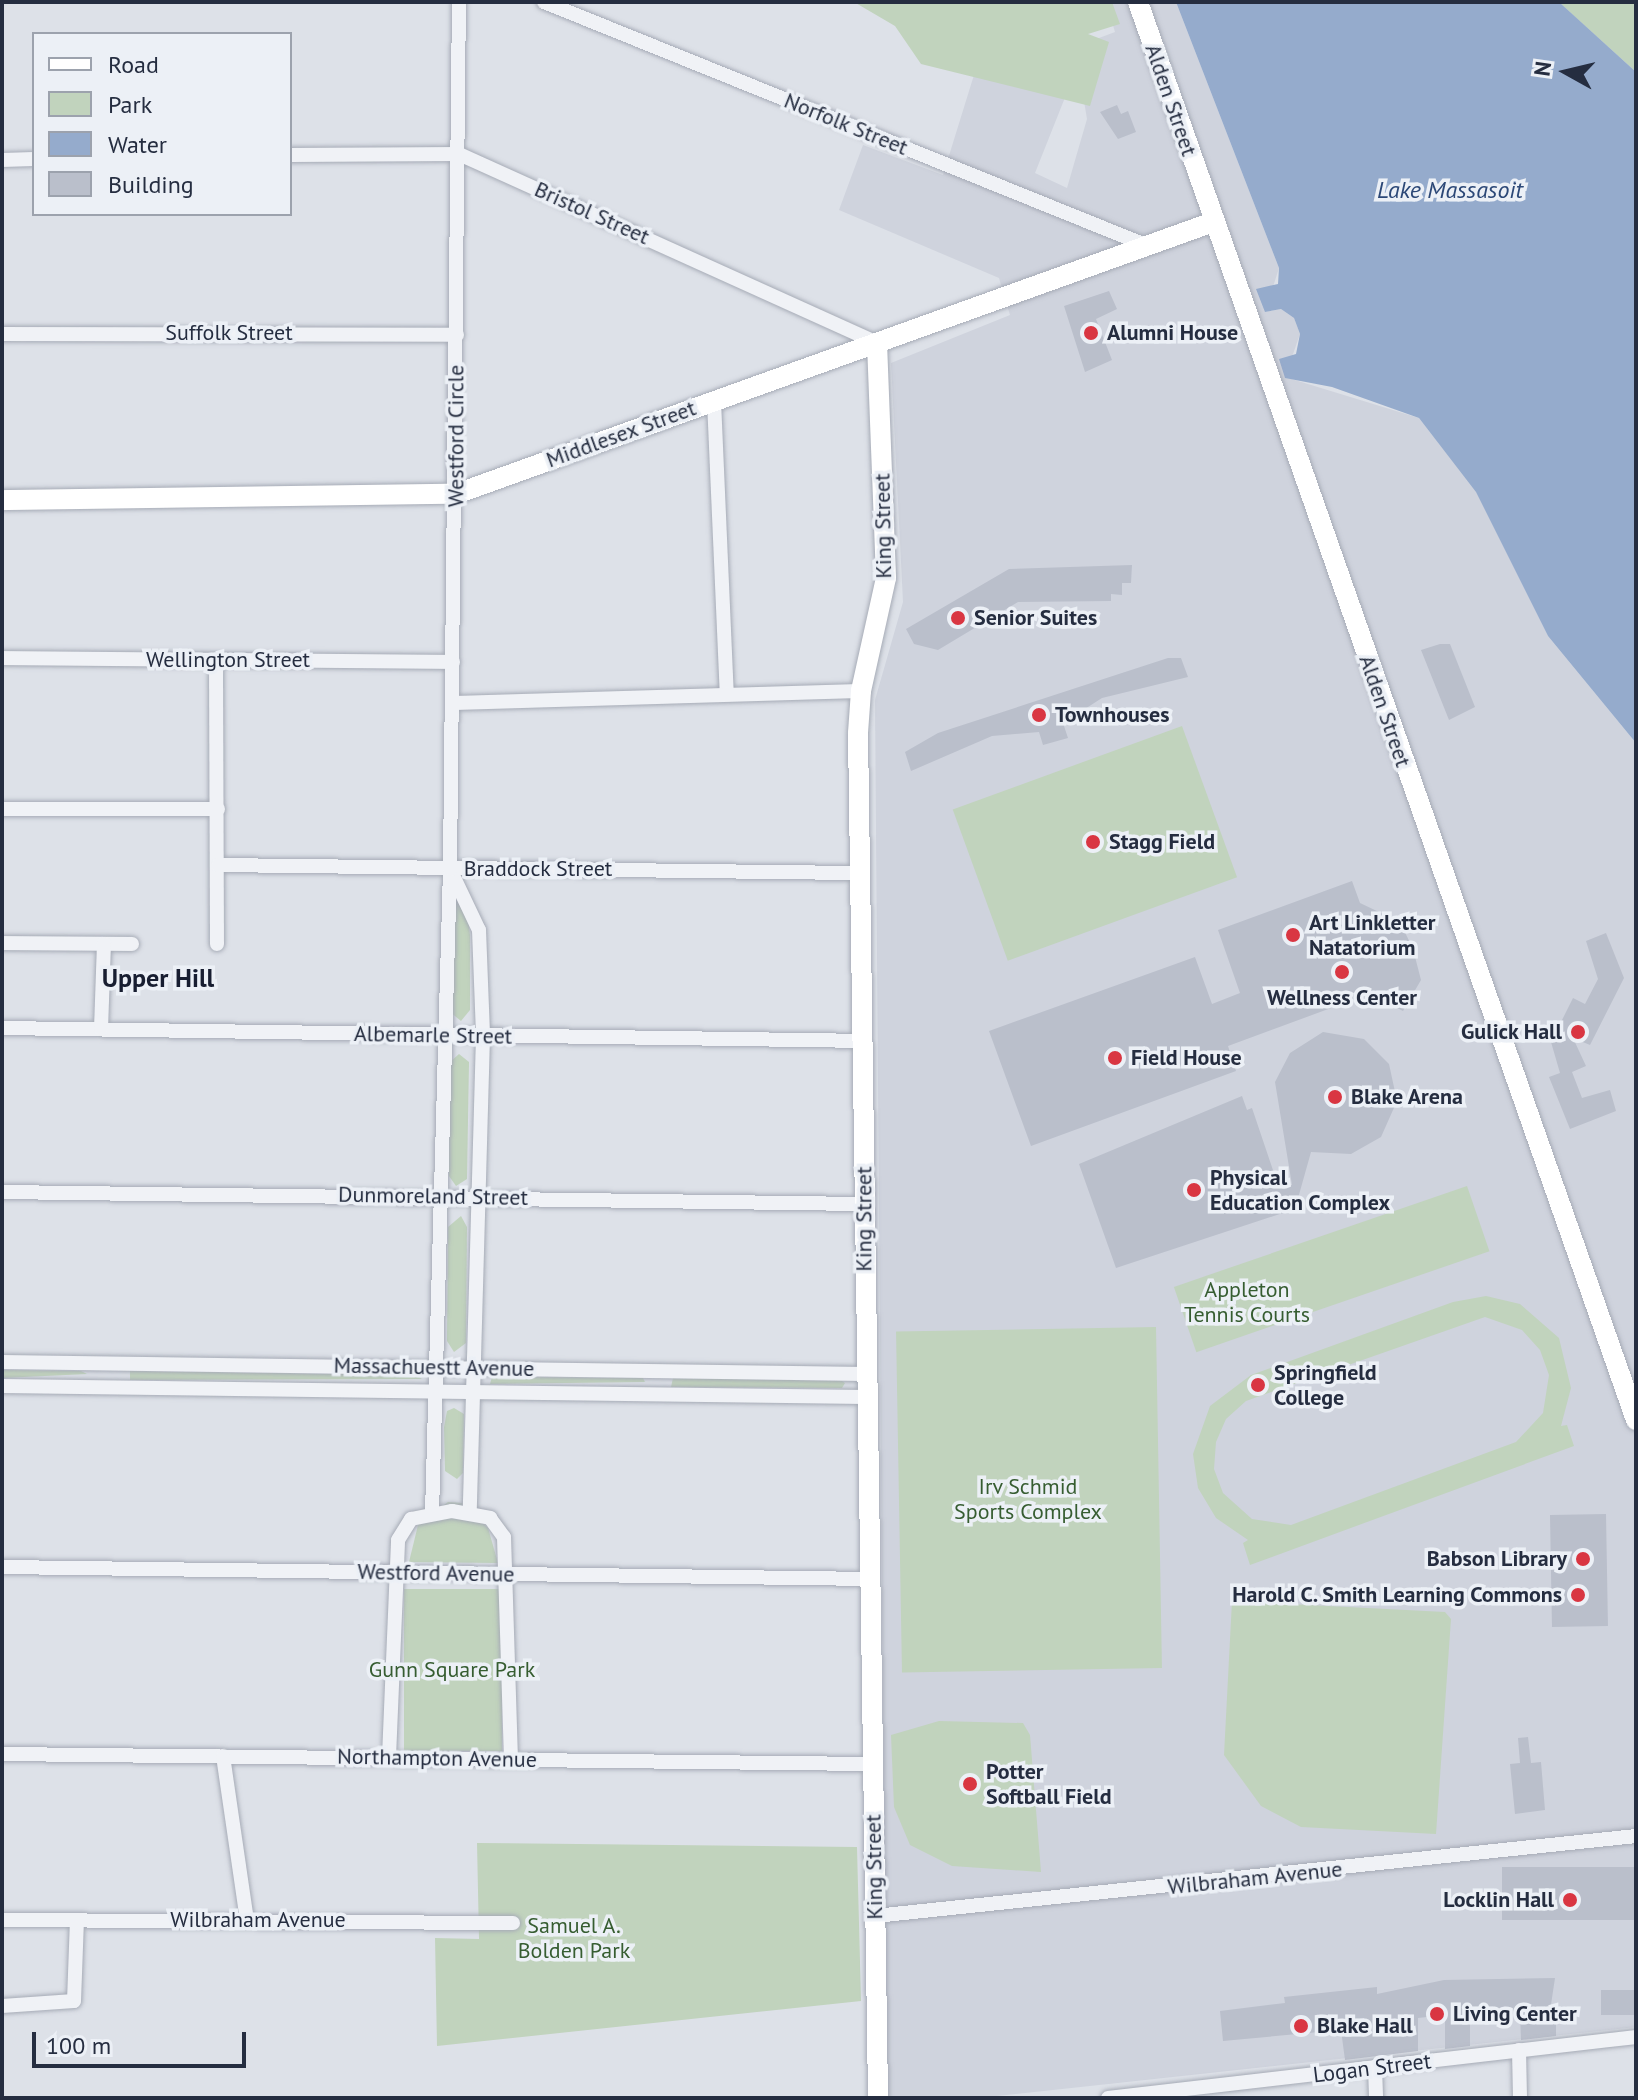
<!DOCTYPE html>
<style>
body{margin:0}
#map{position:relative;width:1638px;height:2100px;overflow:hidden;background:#dde1e8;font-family:"PT Sans",sans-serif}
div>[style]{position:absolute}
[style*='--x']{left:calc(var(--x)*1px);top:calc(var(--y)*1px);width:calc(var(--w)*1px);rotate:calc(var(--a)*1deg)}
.built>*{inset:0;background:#cfd3dd}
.green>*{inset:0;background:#c1d3bd;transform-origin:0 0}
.water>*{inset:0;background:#95abcc}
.building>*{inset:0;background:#babfcb;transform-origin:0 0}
.roads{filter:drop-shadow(0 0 2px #a6abb6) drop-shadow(0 0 2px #a6abb6)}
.street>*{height:14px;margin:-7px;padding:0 7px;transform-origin:7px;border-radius:7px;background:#f0f2f6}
.secondary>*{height:20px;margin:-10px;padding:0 10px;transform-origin:10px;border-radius:10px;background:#fff}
.dots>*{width:22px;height:22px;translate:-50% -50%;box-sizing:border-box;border:4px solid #ecf0f6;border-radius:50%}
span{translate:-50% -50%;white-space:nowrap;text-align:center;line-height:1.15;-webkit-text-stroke:7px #ecf0f6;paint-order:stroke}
.street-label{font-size:22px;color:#252d40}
.poi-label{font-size:22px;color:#252d40;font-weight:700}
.left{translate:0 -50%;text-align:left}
.right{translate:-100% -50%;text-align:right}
.park-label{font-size:22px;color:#365d31}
.water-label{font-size:24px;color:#2c4877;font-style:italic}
.quarter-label{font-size:26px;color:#181e31;font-weight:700}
.frame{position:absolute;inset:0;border:4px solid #252d40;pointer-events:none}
.legend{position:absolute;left:32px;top:32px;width:260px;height:184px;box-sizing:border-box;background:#ecf0f6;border:2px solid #9ca2ad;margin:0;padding:10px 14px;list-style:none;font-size:24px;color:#252d40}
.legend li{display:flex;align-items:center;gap:16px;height:40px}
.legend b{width:40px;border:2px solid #9ca2ad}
.north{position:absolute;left:1526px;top:32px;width:80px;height:80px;-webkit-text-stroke:6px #ecf0f6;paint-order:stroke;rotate:278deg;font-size:22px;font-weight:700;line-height:32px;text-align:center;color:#252d40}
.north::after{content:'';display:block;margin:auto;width:28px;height:36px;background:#252d40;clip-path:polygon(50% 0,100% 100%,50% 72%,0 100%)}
.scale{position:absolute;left:32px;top:2032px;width:214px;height:36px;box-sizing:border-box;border:4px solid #252d40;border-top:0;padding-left:10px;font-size:24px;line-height:28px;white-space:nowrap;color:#252d40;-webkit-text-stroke:6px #ecf0f6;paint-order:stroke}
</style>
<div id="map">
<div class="built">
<i style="clip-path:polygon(1106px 2px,1176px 2px,1279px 268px,1265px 312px,1281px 309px,1294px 318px,1300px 334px,1285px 377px,1419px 418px,1476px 491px,1548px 636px,1636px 743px,1636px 2027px,978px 2098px,886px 2098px,875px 700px,903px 602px,891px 363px,1010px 315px,999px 278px,839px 210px,863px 145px,943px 175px,978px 62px,1066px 95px,1035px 173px,1067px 188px,1087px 119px,1075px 47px,1115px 32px)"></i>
</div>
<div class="green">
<i style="clip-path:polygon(854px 2px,1112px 2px,1120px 24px,1088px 34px,1109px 42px,1090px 106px,921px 64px,895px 26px)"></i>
<i style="clip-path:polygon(1559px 2px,1636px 2px,1636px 72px,1573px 15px)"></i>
<i style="left:1182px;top:726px;width:161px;height:244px;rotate:70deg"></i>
<i style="clip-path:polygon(451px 892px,467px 909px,470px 935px,470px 1010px,461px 1021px,450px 1012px)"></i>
<i style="clip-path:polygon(459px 1054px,469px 1062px,467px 1179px,456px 1186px,449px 1176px,450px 1062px)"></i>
<i style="left:1467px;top:1186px;width:69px;height:310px;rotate:71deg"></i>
<i style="clip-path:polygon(461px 1216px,467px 1227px,466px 1343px,454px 1352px,447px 1341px,448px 1227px)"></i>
<i style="clip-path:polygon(evenodd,1486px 1296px,1520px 1304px,1559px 1338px,1571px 1388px,1561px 1426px,1567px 1425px,1574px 1446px,1250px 1565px,1243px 1543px,1248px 1540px,1216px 1518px,1198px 1488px,1193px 1454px,1210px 1406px,1251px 1375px,1453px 1302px,1486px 1296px,1485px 1317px,1522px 1330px,1540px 1350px,1549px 1375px,1543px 1413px,1516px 1442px,1291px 1525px,1252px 1519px,1223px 1493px,1214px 1469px,1216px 1442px,1226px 1419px,1246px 1401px,1485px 1317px)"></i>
<i style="left:1156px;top:1327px;width:341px;height:260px;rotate:89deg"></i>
<i style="clip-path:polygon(2px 1370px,81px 1371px,87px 1374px,2px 1378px)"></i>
<i style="clip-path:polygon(130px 1371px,416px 1375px,422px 1379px,130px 1380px)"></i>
<i style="clip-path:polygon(492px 1377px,643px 1378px,645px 1382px,490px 1384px)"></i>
<i style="clip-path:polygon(673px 1378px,842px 1381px,845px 1383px,842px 1388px,671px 1387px)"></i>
<i style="clip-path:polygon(454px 1408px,464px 1414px,463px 1473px,457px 1479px,445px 1471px,444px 1427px,447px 1411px)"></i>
<i style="clip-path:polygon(448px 1502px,462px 1503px,488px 1528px,498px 1563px,409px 1562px,418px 1525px)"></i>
<i style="left:404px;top:1589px;width:98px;height:162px"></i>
<i style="clip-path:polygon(1232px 1601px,1445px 1612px,1451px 1619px,1436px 1834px,1301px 1827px,1261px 1806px,1224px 1755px)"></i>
<i style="clip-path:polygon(939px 1721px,1023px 1723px,1030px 1735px,1041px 1872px,952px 1866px,910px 1845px,894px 1807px,891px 1735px)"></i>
<i style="clip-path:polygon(477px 1843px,857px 1847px,861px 2001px,437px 2046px,435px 1938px,479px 1939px)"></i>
</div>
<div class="water">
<i style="clip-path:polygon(1176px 2px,1559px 2px,1636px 72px,1636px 743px,1548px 636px,1476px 492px,1419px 418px,1332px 387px,1285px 378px,1279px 359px,1296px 354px,1300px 334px,1294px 318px,1281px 309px,1265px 312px,1256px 289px,1278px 284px,1279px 268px)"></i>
</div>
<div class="building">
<i style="clip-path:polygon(1117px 105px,1121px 114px,1128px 111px,1136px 132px,1118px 139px,1100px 112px)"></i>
<i style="clip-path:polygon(1109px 291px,1117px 309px,1096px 319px,1112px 360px,1085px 372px,1064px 306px)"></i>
<i style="clip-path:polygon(1132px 565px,1131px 583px,1122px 583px,1122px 595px,1111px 594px,1111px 601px,1018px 602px,938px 650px,914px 644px,906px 629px,1009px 569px)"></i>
<i style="clip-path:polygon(1440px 644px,1450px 644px,1475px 707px,1449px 720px,1421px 650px)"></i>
<i style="clip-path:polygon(1168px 658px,1181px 658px,1188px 677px,1102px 698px,1063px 723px,1068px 738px,1043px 745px,1039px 732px,992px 736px,911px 771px,905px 752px,938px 733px)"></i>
<i style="clip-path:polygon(1352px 881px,1360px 903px,1400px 922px,1413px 949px,1421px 980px,1403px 1011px,1369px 994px,1228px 1046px,1236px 1071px,1031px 1146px,989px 1031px,1195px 957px,1212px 1004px,1240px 993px,1218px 930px)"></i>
<i style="clip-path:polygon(1606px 933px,1624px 978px,1590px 1045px,1573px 1038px,1586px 1066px,1572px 1072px,1582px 1098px,1610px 1090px,1616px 1111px,1570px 1129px,1549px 1077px,1560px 1073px,1551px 1042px,1573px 998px,1585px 1004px,1598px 979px,1586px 941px)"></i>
<i style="clip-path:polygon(1323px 1032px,1364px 1039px,1389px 1064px,1397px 1101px,1381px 1137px,1351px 1154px,1311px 1152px,1295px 1209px,1116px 1268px,1079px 1164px,1242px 1096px,1247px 1110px,1252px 1108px,1279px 1188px,1292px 1185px,1275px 1082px,1290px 1053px)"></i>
<i style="left:1606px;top:1514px;width:112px;height:56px;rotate:89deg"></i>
<i style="clip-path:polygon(1528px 1737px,1531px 1763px,1541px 1762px,1545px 1810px,1515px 1814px,1510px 1764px,1520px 1763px,1518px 1738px)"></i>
<i style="left:1636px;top:1867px;width:53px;height:134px;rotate:90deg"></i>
<i style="clip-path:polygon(1555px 1978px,1549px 2018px,1556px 2019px,1556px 2036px,1521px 2040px,1520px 2014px,1470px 2015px,1470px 2046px,1445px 2049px,1445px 2015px,1418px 2018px,1418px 2051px,1345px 2060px,1341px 2030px,1223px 2041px,1220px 2011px,1285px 2003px,1284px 1997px,1377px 1987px,1377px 1994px,1444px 1980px)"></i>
<i style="left:1601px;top:1990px;width:35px;height:25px"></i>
</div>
<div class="roads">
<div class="street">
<i style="--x:544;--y:2;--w:651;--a:22"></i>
<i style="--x:290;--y:155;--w:169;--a:-0.3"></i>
<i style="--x:459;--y:154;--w:459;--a:24.3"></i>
<i style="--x:2;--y:160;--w:32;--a:-2"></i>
<i style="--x:2;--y:334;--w:455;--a:0.1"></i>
<i style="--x:714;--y:401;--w:293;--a:87.5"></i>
<i style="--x:2;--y:658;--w:451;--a:0.5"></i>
<i style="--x:216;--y:661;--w:283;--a:89.8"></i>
<i style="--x:453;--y:703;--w:408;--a:-1.7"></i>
<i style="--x:2;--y:809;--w:216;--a:0"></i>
<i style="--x:218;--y:865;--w:641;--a:0.72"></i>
<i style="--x:450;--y:869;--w:68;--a:64.6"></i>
<i style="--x:479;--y:930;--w:106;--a:87.8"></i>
<i style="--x:483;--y:1036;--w:476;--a:91.6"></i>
<i style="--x:2;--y:943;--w:130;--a:0.4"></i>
<i style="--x:2;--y:1028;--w:862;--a:0.86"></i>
<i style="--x:101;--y:1029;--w:85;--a:-88"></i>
<i style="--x:2;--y:1192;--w:862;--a:0.8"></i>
<i style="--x:2;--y:1362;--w:864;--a:0.8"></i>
<i style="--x:2;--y:1386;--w:864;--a:0.73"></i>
<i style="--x:432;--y:1513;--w:644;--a:-88.4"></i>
<i style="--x:450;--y:869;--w:867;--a:-89.41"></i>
<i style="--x:2;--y:1567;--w:868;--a:0.79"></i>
<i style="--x:2;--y:1754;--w:871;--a:0.66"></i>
<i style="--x:223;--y:1756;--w:166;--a:81.7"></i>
<i style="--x:389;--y:1757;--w:217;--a:-87.6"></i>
<i style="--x:398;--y:1540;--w:25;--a:-58"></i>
<i style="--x:411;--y:1519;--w:42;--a:-11"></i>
<i style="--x:452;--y:1511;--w:39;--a:10"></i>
<i style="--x:490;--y:1518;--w:24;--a:54"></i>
<i style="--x:504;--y:1537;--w:222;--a:88.2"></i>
<i style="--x:875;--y:1916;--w:765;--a:-6"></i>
<i style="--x:2;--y:1920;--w:511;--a:0.34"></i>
<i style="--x:2;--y:2006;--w:72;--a:-4"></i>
<i style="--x:74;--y:2001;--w:81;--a:-87.9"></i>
<i style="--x:1519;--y:2050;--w:48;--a:88.8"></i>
<i style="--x:1375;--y:2067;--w:31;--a:88"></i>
<i style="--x:1108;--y:2098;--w:532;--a:-6.59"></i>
</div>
<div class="secondary">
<i style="--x:1138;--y:2;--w:1503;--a:70.65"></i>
<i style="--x:877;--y:343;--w:235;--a:87.8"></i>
<i style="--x:886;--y:578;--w:116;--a:102.5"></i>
<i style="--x:861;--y:691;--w:42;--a:94.1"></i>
<i style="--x:858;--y:733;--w:1365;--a:89.16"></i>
<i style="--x:2;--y:500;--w:454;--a:-0.8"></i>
<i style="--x:456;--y:494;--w:804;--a:-19.76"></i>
</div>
</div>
<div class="dots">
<i style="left:1091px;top:333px;background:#d93642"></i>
<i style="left:958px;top:618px;background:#d93642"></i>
<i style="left:1039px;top:715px;background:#d93642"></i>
<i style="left:1093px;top:842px;background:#d93642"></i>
<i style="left:1293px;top:935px;background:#d93642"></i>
<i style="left:1342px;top:972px;background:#d93642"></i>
<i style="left:1578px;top:1032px;background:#d93642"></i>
<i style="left:1115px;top:1058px;background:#d93642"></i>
<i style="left:1335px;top:1097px;background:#d93642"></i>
<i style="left:1194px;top:1190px;background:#d93642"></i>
<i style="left:1258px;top:1385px;background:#d93642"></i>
<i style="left:1583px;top:1559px;background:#d93642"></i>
<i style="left:1578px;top:1595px;background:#d93642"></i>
<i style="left:970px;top:1784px;background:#d93642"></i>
<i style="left:1570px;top:1900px;background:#d93642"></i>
<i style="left:1437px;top:2014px;background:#d93642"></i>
<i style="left:1301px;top:2026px;background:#d93642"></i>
</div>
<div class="street-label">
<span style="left:1171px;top:100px;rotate:71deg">Alden Street</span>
<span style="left:846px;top:124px;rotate:22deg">Norfolk Street</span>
<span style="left:592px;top:213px;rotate:24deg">Bristol Street</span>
<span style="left:229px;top:333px">Suffolk Street</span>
<span style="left:621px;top:434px;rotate:-20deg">Middlesex Street</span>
<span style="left:456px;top:436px;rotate:-90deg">Westford Circle</span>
<span style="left:883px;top:526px;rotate:-91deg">King Street</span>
<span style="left:228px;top:660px">Wellington Street</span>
<span style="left:1385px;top:711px;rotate:71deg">Alden Street</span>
<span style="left:538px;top:869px">Braddock Street</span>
<span style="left:433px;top:1035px;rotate:1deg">Albemarle Street</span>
<span style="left:433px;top:1196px;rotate:1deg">Dunmoreland Street</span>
<span style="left:864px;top:1219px;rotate:-90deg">King Street</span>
<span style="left:434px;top:1367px;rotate:1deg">Massachuestt Avenue</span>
<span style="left:436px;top:1573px;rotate:1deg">Westford Avenue</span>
<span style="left:437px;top:1758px;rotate:1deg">Northampton Avenue</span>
<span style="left:874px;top:1867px;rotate:-91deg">King Street</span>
<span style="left:1255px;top:1878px;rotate:-6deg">Wilbraham Avenue</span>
<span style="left:258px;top:1920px">Wilbraham Avenue</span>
<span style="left:1372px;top:2068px;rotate:-7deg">Logan Street</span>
</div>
<div class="poi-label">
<span class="left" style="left:1107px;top:333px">Alumni House</span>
<span class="left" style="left:974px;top:618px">Senior Suites</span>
<span class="left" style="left:1055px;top:715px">Townhouses</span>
<span class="left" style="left:1109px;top:842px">Stagg Field</span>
<span class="left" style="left:1309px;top:935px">Art Linkletter<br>Natatorium</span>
<span style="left:1342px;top:998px">Wellness Center</span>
<span class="right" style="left:1562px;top:1032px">Gulick Hall</span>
<span class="left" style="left:1131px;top:1058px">Field House</span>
<span class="left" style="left:1351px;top:1097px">Blake Arena</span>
<span class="left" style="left:1210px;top:1190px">Physical<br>Education Complex</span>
<span class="left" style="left:1274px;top:1385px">Springfield<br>College</span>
<span class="right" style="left:1567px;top:1559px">Babson Library</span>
<span class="right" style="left:1562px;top:1595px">Harold C. Smith Learning Commons</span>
<span class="left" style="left:986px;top:1784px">Potter<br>Softball Field</span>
<span class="right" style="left:1554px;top:1900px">Locklin Hall</span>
<span class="left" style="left:1453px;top:2014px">Living Center</span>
<span class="left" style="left:1317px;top:2026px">Blake Hall</span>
</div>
<div class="park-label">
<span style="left:1247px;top:1302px">Appleton<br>Tennis Courts</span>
<span style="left:1028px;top:1499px">Irv Schmid<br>Sports Complex</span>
<span style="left:452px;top:1670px">Gunn Square Park</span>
<span style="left:574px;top:1938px">Samuel A.<br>Bolden Park</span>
</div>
<div class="water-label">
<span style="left:1450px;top:190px">Lake Massasoit</span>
</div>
<div class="quarter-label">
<span style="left:158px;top:978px">Upper Hill</span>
</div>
<div class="frame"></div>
<ul class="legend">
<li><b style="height:10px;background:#fff"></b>Road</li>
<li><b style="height:22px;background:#c1d3bd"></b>Park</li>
<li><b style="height:22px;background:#95abcc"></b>Water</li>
<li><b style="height:22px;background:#babfcb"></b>Building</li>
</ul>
<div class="north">N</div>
<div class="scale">100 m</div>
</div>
